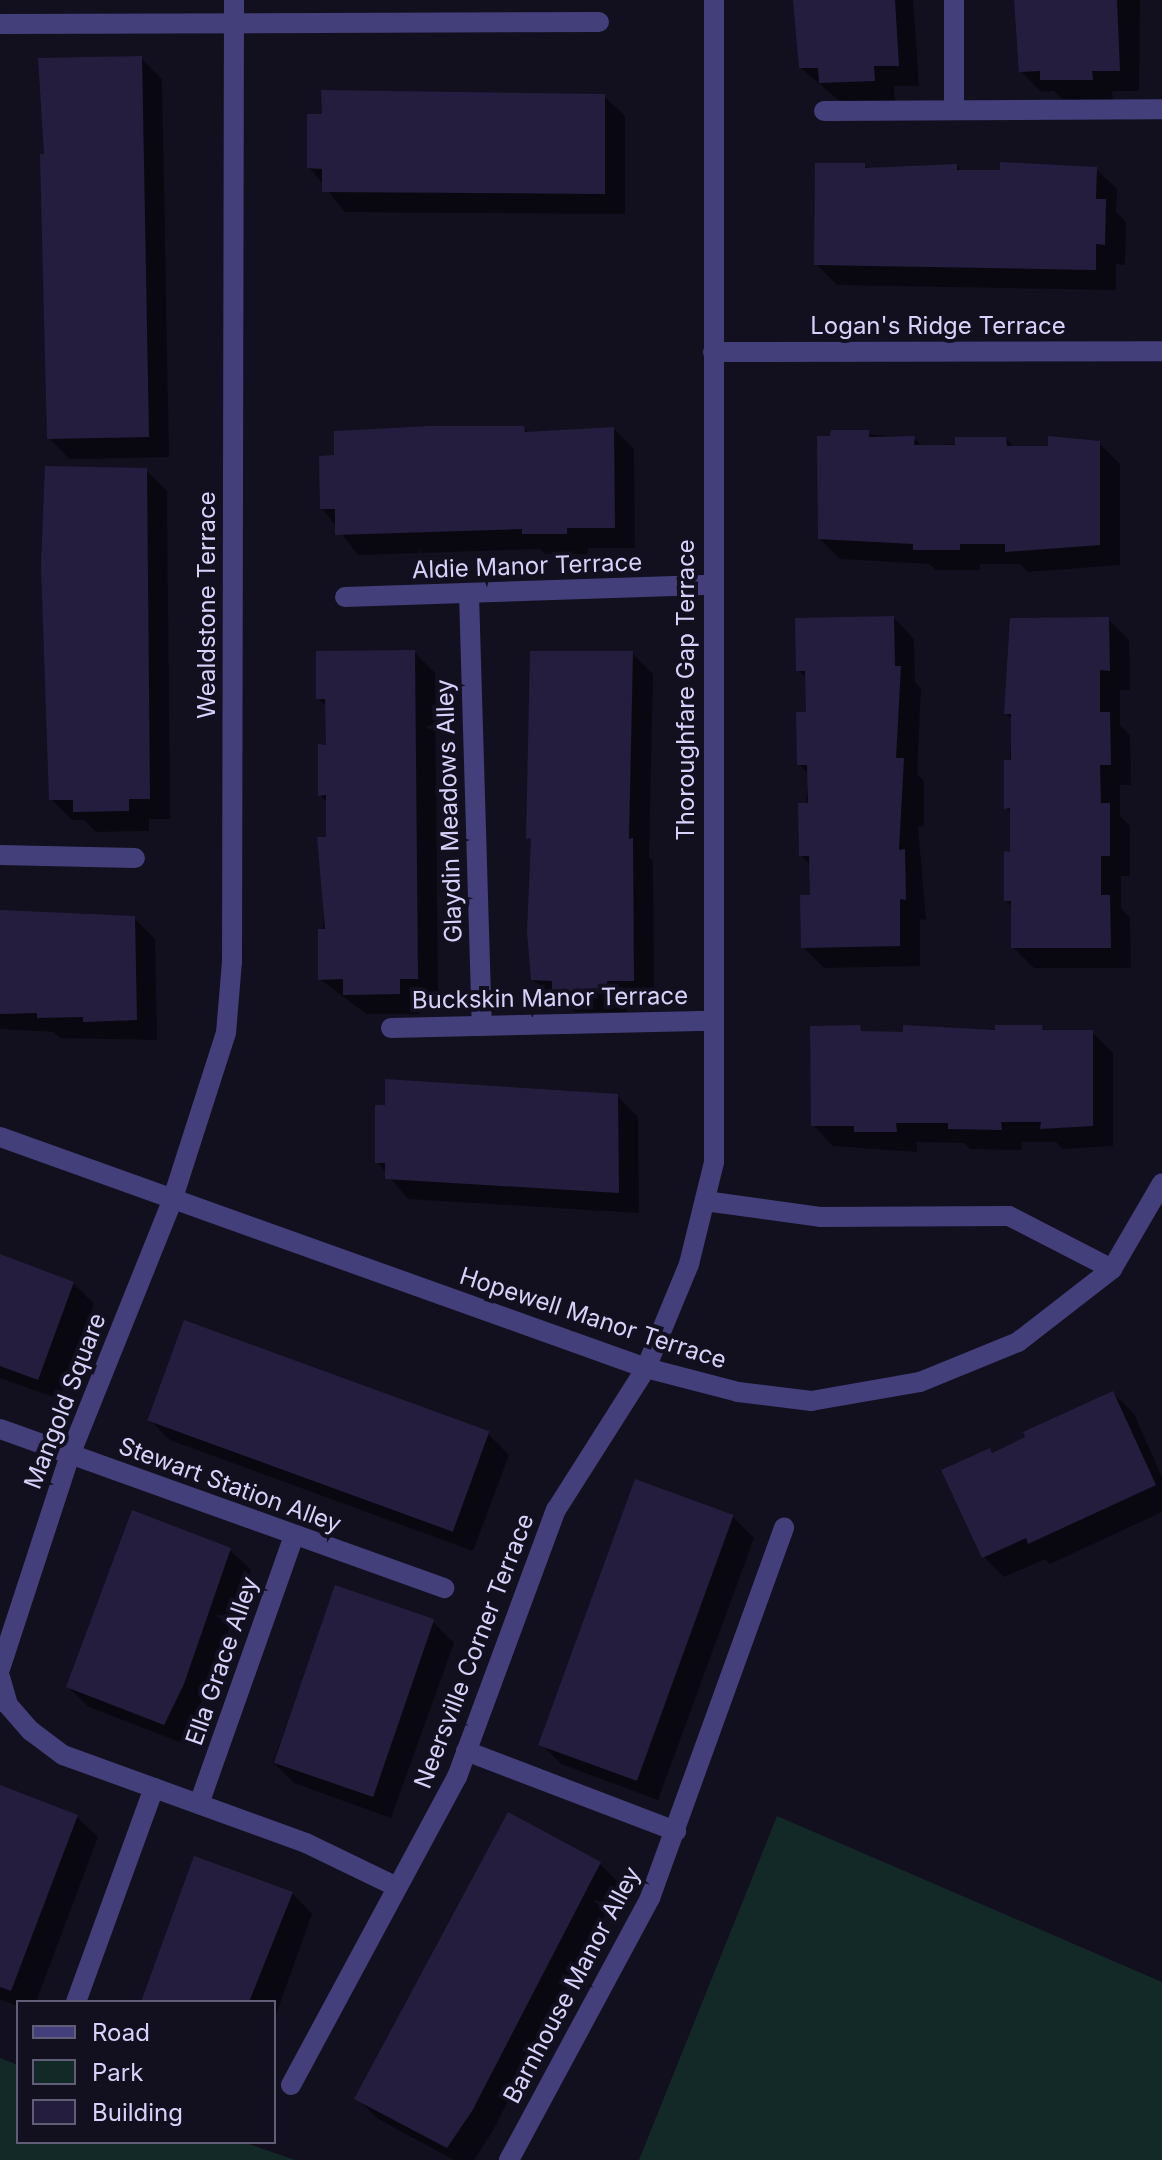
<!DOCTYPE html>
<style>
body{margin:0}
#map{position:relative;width:1162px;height:2160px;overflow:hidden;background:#120f1f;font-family:Inter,sans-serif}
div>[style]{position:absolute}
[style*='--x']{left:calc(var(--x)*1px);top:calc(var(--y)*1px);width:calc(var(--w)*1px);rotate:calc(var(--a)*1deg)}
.green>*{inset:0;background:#132928}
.shadow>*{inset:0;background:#0007}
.building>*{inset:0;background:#251d3e;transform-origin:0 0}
.service>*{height:20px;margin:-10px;padding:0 10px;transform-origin:10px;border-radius:10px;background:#433f7a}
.minor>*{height:20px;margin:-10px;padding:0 10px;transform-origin:10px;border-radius:10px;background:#433f7a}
span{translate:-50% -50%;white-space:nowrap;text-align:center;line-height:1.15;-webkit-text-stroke:8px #120f1f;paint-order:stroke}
.street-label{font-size:24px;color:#d8d2fa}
.legend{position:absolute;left:16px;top:2000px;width:260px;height:144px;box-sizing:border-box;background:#120f1f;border:2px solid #615d77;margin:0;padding:10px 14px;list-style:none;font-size:24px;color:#d8d2fa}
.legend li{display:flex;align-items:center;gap:16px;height:40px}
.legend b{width:40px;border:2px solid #615d77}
</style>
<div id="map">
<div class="green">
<i style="clip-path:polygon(777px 1816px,1162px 1982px,1162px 2160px,639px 2160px)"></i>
<i style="clip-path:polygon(0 2058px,18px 2065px,18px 2142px,243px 2142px,295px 2160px,0 2160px)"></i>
</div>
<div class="shadow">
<i style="clip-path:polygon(796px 0,913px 0,919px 86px,894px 86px,895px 101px,842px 103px,801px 68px)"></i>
<i style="clip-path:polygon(1020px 0,1140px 0,1139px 91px,1112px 91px,1113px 100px,1063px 100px,1054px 91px,1041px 92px,1021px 71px)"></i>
<i style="clip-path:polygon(141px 58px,162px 79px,169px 457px,69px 459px,49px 438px,47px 156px)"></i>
<i style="clip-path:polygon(604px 96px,625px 116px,625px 214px,345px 212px,309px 167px)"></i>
<i style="clip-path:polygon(864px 165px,869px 170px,957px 166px,962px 172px,1096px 169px,1117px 189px,1116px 212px,1126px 222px,1125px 265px,1116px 264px,1116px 290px,837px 285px,816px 264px)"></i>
<i style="clip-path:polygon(524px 428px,530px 434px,614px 429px,634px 449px,635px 548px,588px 548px,587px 554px,545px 554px,540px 549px,358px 555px,322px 508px)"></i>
<i style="clip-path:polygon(833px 432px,914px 438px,923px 447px,1006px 439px,1015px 448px,1099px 443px,1120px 464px,1120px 565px,1028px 572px,1020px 564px,980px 564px,980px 570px,936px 570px,929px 564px,840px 559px,820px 539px)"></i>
<i style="clip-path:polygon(146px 470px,167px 491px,170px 819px,149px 819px,149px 831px,96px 832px,84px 820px,72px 820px,51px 799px,49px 657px)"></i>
<i style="clip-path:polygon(894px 618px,914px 639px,915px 682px,921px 689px,917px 774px,924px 781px,924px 826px,918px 827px,926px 920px,920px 919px,920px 966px,824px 968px,803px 947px,812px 897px,811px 865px,801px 856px,809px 775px,799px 764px,808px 714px,808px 680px,798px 670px)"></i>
<i style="clip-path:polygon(1108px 619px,1129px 640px,1130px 690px,1120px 690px,1120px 725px,1130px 735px,1131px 785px,1120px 785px,1120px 816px,1130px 826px,1130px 876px,1121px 876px,1121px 908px,1130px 918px,1131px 968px,1034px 968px,1013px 947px,1013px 908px,1006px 901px,1012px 854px,1012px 813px,1006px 808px,1013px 720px,1006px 714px)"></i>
<i style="clip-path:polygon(414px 652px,435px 673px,438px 999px,420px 998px,420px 1014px,366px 1014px,320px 979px,328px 839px,328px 803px,320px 795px,328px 747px,328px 708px,318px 698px)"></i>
<i style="clip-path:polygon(632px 653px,653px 674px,649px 857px,653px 861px,654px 1001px,627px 1001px,627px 1012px,575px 1012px,533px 980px)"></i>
<i style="clip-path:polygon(0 911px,134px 918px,155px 939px,157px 1040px,60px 1038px,54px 1032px,0 1029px)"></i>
<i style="clip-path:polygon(1042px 1027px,1047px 1032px,1092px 1032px,1113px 1053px,1113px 1146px,1063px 1149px,1056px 1142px,1021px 1142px,1022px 1150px,970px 1149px,964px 1143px,916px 1142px,917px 1152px,833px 1146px,813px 1125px,812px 1028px,905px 1034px)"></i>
<i style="clip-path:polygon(617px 1096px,638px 1117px,639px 1213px,408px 1199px,377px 1162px)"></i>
<i style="clip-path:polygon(0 1257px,73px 1283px,94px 1304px,59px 1399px,0 1378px)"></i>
<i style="clip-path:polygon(1113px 1393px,1134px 1414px,1162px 1477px,1162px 1512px,1050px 1564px,1045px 1559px,1004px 1577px,983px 1556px,990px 1450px,994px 1454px)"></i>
<i style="clip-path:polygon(149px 1419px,488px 1434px,509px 1455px,473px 1551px,170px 1440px)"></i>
<i style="clip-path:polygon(733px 1517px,754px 1538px,658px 1800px,561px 1764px,540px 1743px)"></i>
<i style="clip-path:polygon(230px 1550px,251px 1570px,185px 1744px,89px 1707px,68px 1687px)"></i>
<i style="clip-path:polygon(336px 1587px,433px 1622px,454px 1643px,391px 1818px,294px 1783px,273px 1762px)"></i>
<i style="clip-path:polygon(0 1787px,77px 1817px,98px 1837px,36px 2002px,18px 2006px,0 1999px)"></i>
<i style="clip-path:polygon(509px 1814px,600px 1864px,621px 1885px,492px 2132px,474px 2160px,454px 2160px,378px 2119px,357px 2098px)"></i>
<i style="clip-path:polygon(292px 1893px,312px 1914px,274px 2020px,274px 2002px,143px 2002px)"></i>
</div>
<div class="building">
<i style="clip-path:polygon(793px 0,895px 0,899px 66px,874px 66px,875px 81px,819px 83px,818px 68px,799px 68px)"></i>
<i style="clip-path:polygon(1014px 0,1117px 0,1120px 71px,1092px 71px,1093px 80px,1040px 80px,1040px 71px,1019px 72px)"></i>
<i style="clip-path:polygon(142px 56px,149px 437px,47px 439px,40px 154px,44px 154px,38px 58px)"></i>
<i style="clip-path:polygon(321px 90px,605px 94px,605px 194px,322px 192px,322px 169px,307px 168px,307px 114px,322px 114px)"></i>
<i style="clip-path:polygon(1000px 162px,1097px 167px,1096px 199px,1106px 199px,1105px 245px,1096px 244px,1096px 270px,814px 265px,815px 163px,865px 163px,865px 168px,957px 164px,957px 170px,1000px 170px)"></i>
<i style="clip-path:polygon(430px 426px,524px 426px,525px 432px,614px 427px,615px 528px,567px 528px,567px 534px,522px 534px,522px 529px,335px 535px,335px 509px,320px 509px,319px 456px,334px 455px,334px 431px)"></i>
<i style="clip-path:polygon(831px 430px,869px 430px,869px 437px,915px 436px,914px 445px,955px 445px,955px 437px,1006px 437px,1007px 446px,1048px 446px,1048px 436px,1100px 441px,1100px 545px,1005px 552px,1005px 544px,960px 544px,960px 550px,913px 550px,913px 544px,818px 539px,817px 436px,830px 436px)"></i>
<i style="clip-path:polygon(45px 466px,147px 468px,150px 799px,129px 799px,129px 811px,73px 812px,73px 800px,49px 800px,41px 565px)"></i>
<i style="clip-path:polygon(894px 616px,895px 666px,901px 666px,896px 758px,904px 758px,899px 850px,905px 849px,906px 900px,900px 899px,900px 946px,801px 948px,800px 895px,810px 895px,809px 856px,799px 856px,798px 803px,808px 803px,807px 765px,797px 765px,796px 712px,806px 712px,805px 671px,796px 671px,795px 618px)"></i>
<i style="clip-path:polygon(1109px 617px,1110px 671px,1100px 670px,1100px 712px,1110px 712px,1111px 765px,1100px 765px,1101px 803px,1110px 803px,1110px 856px,1101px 856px,1101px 895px,1110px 895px,1111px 948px,1011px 948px,1011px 901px,1004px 901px,1004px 851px,1010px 852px,1010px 808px,1004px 809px,1004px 760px,1011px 760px,1011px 714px,1004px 714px,1010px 618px)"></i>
<i style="clip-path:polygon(415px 650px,418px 979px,400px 979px,400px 994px,343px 995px,343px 979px,318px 980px,318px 929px,325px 929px,317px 837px,326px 837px,326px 795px,318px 796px,318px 744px,326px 745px,325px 699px,316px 699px,316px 651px)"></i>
<i style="clip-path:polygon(530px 651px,633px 651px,629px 839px,633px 838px,634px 981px,607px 981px,607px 992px,552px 992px,552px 981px,531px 980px,527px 932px,531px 838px,526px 839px)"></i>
<i style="clip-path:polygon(0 910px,135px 916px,137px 1020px,83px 1022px,83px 1017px,37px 1018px,37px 1013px,0 1014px)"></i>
<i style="clip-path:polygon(860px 1025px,861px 1031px,903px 1032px,903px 1025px,995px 1030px,995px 1025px,1042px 1025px,1043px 1030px,1093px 1030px,1093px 1126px,1040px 1129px,1041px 1122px,1001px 1122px,1002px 1130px,948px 1129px,948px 1123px,896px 1123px,897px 1132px,854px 1132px,854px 1126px,811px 1126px,810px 1026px)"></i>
<i style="clip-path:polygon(385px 1079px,618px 1094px,619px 1193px,385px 1179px,385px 1163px,375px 1163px,375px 1105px,385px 1105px)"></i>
<i style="clip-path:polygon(0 1254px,74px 1282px,38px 1380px,0 1366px)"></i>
<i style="left:184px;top:1320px;width:325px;height:107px;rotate:20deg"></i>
<i style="clip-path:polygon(1113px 1391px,1156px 1485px,1028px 1544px,1026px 1538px,982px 1558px,941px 1470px,990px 1448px,992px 1453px,1025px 1437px,1023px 1432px)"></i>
<i style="left:635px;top:1479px;width:105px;height:283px;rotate:20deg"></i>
<i style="clip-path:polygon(132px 1510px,231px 1548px,184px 1684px,164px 1725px,66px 1687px)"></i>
<i style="left:335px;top:1585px;width:105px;height:188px;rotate:19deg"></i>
<i style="clip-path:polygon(0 1785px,78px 1815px,11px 1991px,0 1987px)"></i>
<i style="clip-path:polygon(508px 1812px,601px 1862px,472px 2111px,447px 2148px,354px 2099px)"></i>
<i style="clip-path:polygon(194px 1856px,293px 1892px,249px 2002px,141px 2002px)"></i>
</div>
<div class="service">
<i style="--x:0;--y:24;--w:599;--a:-0.19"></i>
<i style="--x:954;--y:110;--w:110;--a:-90"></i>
<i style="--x:824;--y:111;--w:338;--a:-0.3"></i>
<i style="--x:469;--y:594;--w:432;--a:88.3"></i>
<i style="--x:345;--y:597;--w:367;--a:-1.9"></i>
<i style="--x:0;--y:855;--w:135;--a:1.3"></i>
<i style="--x:391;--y:1028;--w:320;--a:-1.3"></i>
<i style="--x:0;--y:1429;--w:472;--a:19.7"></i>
<i style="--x:199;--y:1804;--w:285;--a:-70.5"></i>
<i style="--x:509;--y:2160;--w:298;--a:-61.7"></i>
<i style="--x:650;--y:1898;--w:394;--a:-70.1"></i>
</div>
<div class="minor">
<i style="--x:713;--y:352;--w:449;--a:-0.1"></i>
<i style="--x:0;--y:1137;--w:686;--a:19.68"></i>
<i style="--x:646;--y:1368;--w:95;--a:14.6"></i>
<i style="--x:738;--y:1392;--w:74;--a:7"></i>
<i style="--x:811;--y:1401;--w:111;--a:-9.9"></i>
<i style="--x:920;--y:1382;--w:106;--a:-22.2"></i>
<i style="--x:1018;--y:1342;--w:119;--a:-37.8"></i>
<i style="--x:1112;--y:1269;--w:99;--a:-59.8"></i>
<i style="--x:705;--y:1201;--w:116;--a:7.9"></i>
<i style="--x:820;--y:1217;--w:189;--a:-0.3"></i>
<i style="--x:1009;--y:1216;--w:116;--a:27.2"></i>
<i style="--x:0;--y:1669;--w:225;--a:-71.9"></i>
<i style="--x:70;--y:1455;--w:274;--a:-68.1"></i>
<i style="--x:172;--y:1201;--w:176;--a:-72.2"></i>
<i style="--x:226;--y:1033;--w:71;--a:-85.2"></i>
<i style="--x:232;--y:962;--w:962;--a:-89.88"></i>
<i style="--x:0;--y:1677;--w:29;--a:74"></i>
<i style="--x:8;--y:1705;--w:35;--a:49"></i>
<i style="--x:31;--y:1731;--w:40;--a:37"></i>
<i style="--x:63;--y:1755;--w:258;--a:19.9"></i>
<i style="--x:306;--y:1843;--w:101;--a:25.8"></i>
<i style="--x:466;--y:1751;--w:225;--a:20.9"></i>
<i style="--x:76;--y:2002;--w:228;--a:-70"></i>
<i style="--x:291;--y:2085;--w:350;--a:-61.7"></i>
<i style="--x:457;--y:1777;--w:285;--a:-69.7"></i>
<i style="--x:556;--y:1510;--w:168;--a:-57.6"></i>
<i style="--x:646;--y:1368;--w:113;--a:-67.5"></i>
<i style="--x:689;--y:1264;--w:105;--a:-76.2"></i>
<i style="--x:714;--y:1162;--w:1162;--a:-90"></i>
</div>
<div class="street-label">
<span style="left:938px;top:326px">Logan's Ridge Terrace</span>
<span style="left:527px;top:566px;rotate:-2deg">Aldie Manor Terrace</span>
<span style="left:207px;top:605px;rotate:-90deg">Wealdstone Terrace</span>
<span style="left:686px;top:690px;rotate:-90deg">Thoroughfare Gap Terrace</span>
<span style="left:449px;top:811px;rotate:-92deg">Glaydin Meadows Alley</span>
<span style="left:550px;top:998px;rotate:-1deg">Buckskin Manor Terrace</span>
<span style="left:593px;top:1318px;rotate:18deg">Hopewell Manor Terrace</span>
<span style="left:65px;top:1401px;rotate:-69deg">Mangold Square</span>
<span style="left:230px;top:1485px;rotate:20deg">Stewart Station Alley</span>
<span style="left:474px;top:1651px;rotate:-69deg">Neersville Corner Terrace</span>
<span style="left:222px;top:1661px;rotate:-71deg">Ella Grace Alley</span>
<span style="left:572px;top:1985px;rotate:-62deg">Barnhouse Manor Alley</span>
</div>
<ul class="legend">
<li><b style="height:10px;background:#433f7a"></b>Road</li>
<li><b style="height:22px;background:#132928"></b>Park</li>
<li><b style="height:22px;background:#251d3e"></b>Building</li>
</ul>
</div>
